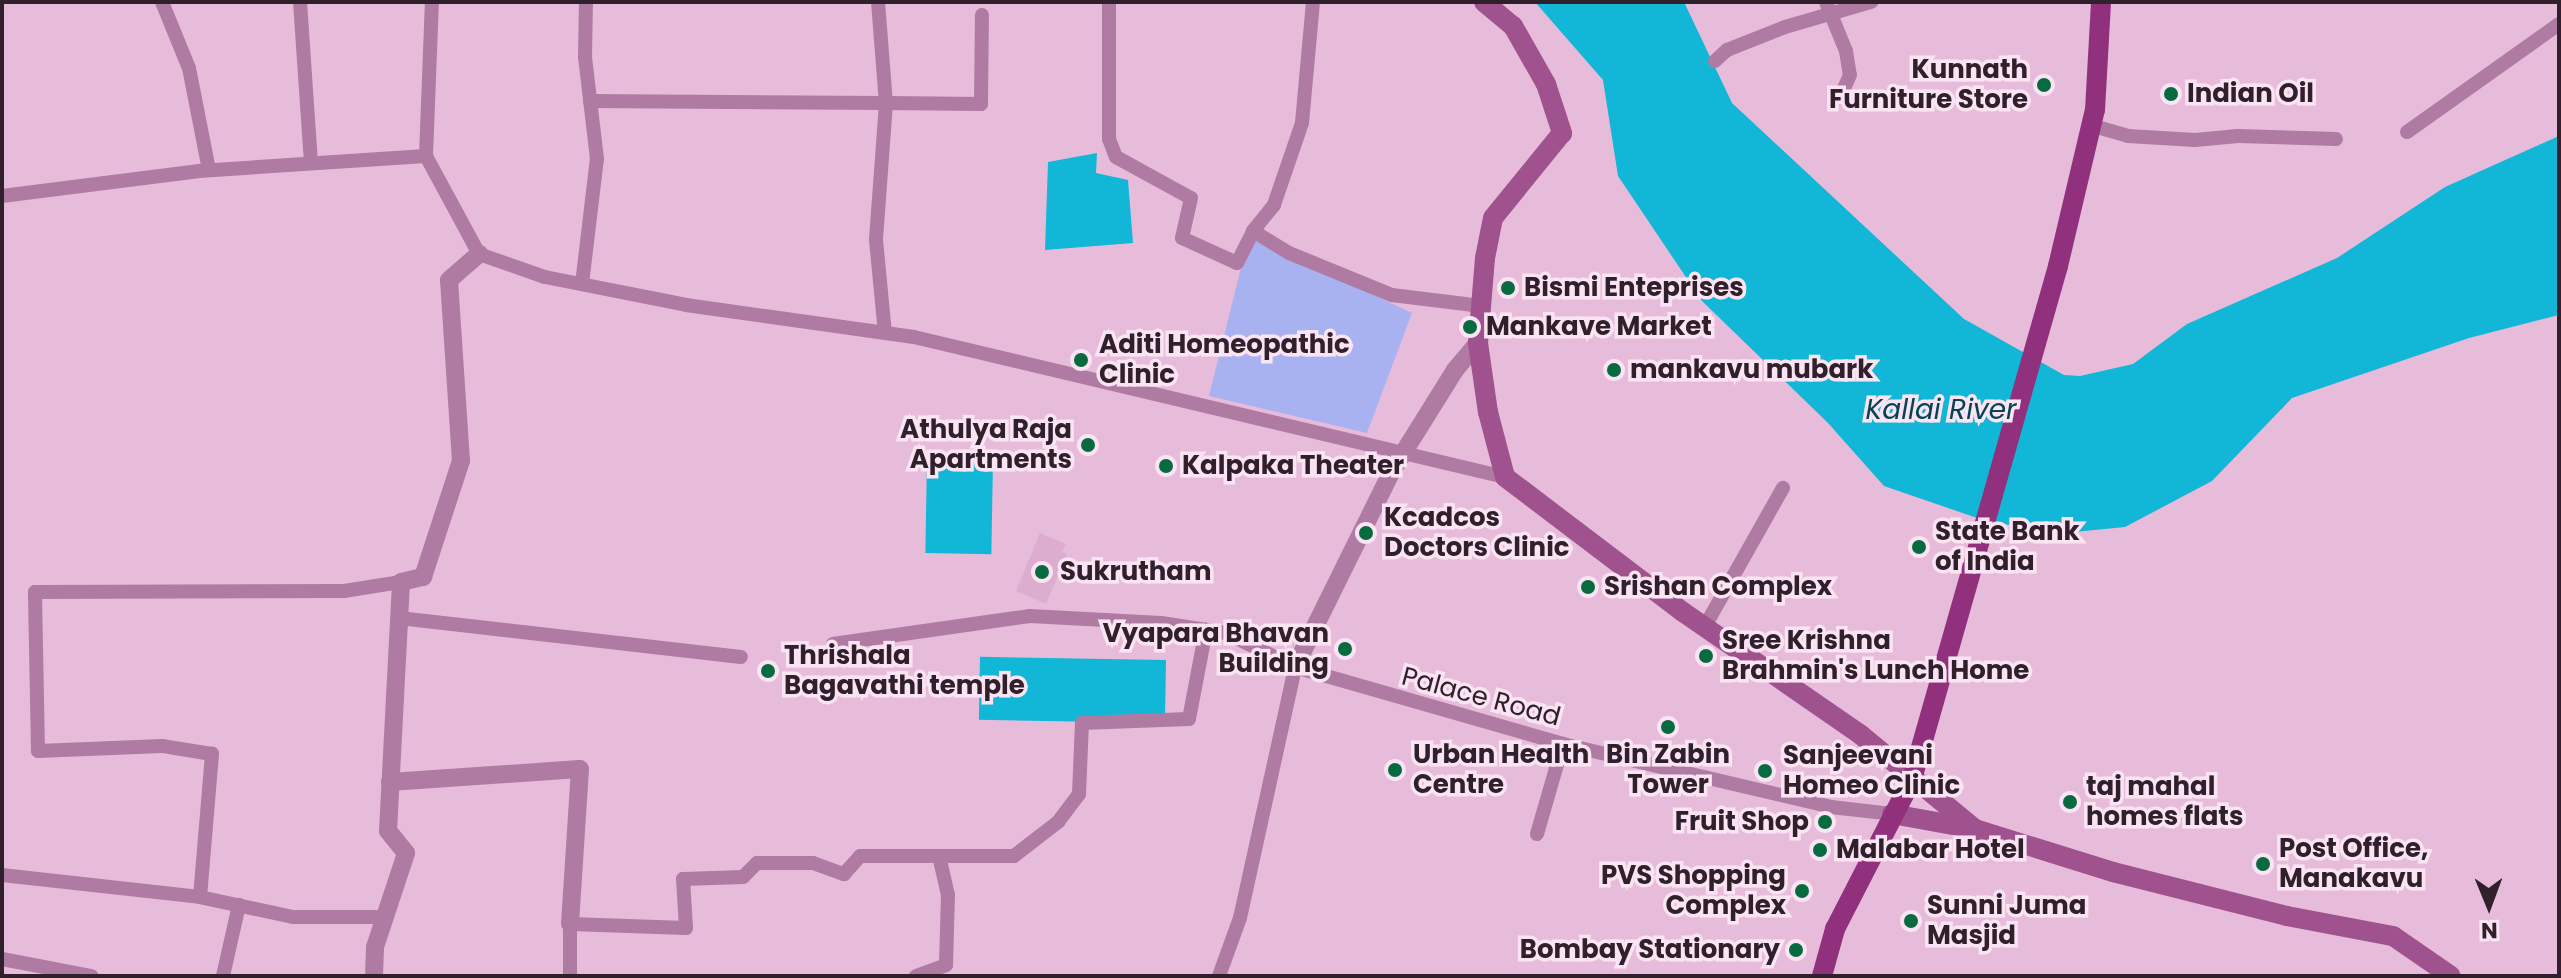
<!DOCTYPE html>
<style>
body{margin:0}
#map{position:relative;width:2561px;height:978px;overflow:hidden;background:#e6bcda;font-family:Poppins,sans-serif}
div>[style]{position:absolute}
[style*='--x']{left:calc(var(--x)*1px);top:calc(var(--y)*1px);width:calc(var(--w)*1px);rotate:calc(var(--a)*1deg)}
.built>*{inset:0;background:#dcadcf}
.green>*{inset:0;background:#a8b2f0}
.water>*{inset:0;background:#12b6d6;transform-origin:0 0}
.minor>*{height:14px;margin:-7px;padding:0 7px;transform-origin:7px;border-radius:7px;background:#b07ba2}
.tertiary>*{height:18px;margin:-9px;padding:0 9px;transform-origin:9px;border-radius:9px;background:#b07ba2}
.secondary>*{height:20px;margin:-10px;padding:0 10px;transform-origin:10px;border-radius:10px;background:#9f528d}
.primary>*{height:20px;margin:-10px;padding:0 10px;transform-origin:10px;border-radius:10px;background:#91307d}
.dots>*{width:22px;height:22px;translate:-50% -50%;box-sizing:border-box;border:4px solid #fae4f3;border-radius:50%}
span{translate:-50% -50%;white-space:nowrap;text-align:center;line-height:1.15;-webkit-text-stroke:7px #fae4f3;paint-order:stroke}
.poi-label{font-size:26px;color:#30202b;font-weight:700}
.right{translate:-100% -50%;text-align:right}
.left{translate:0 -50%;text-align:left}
.street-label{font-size:26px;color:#30202b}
.water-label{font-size:28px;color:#054552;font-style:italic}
.frame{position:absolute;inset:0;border:4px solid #30202b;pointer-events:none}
.north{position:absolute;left:2449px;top:866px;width:80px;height:80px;-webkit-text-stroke:6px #fae4f3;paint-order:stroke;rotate:179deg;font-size:22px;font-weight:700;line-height:32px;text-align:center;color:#30202b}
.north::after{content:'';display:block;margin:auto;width:28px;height:36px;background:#30202b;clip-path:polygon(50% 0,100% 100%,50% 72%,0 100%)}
</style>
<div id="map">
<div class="built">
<i style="clip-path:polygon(1040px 533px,1066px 544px,1062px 552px,1067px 554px,1046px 604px,1016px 591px)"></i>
</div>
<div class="green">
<i style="clip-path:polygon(1249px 236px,1412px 313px,1367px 433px,1209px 396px)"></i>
</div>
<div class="water">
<i style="clip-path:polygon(1535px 2px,1684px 2px,1732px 103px,1964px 319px,2064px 375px,2080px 376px,2133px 364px,2187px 324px,2337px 258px,2445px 187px,2559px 136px,2559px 315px,2469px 338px,2292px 398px,2212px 481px,2125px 527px,2054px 534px,1980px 519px,1884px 486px,1828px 423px,1702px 301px,1618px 176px,1603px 80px)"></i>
<i style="clip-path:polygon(1097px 153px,1096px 173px,1128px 180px,1133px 243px,1045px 250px,1048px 162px)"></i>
<i style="left:927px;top:458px;width:66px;height:95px;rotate:1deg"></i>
<i style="left:1166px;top:660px;width:63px;height:186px;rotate:91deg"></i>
</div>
<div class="minor">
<i style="--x:162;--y:2;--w:71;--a:67.8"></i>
<i style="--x:189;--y:68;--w:104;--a:78.9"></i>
<i style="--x:300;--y:2;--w:161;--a:86.1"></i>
<i style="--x:878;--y:2;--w:101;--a:85.5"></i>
<i style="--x:886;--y:103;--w:95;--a:0.6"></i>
<i style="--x:981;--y:104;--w:89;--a:-89.4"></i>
<i style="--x:1109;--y:2;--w:137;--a:90"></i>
<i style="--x:1109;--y:139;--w:19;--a:69"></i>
<i style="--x:1116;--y:157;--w:85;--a:28.7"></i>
<i style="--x:1191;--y:198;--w:41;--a:102.7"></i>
<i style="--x:1182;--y:238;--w:60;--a:24.4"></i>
<i style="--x:1237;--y:263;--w:36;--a:-63"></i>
<i style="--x:1313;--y:2;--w:121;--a:95.2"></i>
<i style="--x:1302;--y:123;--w:87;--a:108.9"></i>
<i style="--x:1274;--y:205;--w:33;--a:129"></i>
<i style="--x:1253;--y:231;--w:42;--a:31.4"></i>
<i style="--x:1289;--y:253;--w:111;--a:22.2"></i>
<i style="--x:1392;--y:295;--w:90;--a:7"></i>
<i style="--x:1826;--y:2;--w:53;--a:67.8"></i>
<i style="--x:1846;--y:51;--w:24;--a:81"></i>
<i style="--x:1850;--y:75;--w:22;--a:114"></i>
<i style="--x:1715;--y:61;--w:16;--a:-43"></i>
<i style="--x:1727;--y:50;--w:62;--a:-21.6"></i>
<i style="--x:1785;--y:27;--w:90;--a:-16.2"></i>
<i style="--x:590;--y:101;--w:296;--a:0.4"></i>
<i style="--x:886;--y:103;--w:137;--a:94.2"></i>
<i style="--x:876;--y:240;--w:93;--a:84.5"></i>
<i style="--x:2090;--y:125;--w:40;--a:16"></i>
<i style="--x:2128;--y:136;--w:67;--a:3.4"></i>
<i style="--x:2195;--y:140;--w:43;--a:-5.3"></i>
<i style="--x:2238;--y:136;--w:98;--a:1.8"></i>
<i style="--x:2407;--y:132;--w:186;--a:-35.4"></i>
<i style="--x:426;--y:156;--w:154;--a:-87.8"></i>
<i style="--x:2;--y:196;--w:199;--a:-7.2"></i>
<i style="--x:199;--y:171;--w:227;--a:-3.8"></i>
<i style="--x:426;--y:156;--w:111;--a:61.6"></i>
<i style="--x:479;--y:254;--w:70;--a:19.2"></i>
<i style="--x:545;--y:277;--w:144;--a:11.2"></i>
<i style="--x:686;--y:305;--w:230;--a:8"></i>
<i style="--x:914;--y:337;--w:607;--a:13.33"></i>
<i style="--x:582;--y:284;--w:126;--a:-83.2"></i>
<i style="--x:597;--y:159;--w:103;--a:-96.7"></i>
<i style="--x:585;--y:57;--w:55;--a:-89"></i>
<i style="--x:399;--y:618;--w:344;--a:6.5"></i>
<i style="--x:1704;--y:628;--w:161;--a:-60.6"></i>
<i style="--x:833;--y:644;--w:199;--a:-8.1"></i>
<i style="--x:1030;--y:616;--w:131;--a:3.1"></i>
<i style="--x:1161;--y:623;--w:66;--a:8.7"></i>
<i style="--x:1226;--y:633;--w:77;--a:26.2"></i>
<i style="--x:1295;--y:667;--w:279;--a:16"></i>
<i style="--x:1563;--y:744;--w:275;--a:13.2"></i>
<i style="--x:1831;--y:807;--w:61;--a:6.5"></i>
<i style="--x:1537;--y:834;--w:94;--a:-73.9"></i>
<i style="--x:2;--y:875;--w:199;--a:6.3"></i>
<i style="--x:384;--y:917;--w:91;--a:180"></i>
<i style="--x:293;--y:917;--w:95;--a:-167.9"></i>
<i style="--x:200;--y:897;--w:144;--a:-85.2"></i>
<i style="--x:212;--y:754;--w:51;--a:-170.9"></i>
<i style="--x:162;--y:746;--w:124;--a:177.7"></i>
<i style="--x:38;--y:751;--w:159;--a:-91.1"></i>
<i style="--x:35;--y:592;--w:309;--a:-0.2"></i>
<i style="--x:344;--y:591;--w:58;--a:-9"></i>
<i style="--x:2;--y:959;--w:91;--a:10.8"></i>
<i style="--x:223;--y:976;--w:73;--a:-77.3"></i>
<i style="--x:570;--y:976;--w:52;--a:-90"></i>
<i style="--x:570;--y:924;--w:116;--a:2"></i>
<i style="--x:686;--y:928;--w:49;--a:-93.5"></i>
<i style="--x:683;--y:879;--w:60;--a:-1.9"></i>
<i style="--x:743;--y:877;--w:20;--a:-45"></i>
<i style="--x:757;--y:863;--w:56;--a:0"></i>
<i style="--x:813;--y:863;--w:33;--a:20"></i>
<i style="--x:844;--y:874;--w:24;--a:-48"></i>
<i style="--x:860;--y:856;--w:154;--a:0"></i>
<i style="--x:1014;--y:856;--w:56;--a:-37.7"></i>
<i style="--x:1058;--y:822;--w:35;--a:-53"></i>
<i style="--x:1079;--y:794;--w:71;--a:-87.6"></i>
<i style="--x:1082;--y:723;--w:107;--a:-2.1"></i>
<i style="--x:1189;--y:719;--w:91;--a:-79.2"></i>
<i style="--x:916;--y:976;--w:32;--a:-20"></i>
<i style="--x:946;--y:965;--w:70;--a:-88.4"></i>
<i style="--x:948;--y:895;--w:37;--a:-103"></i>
<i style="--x:1219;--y:976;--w:62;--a:-70.1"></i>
<i style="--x:1240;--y:918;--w:257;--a:-77.6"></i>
</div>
<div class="tertiary">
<i style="--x:1295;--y:667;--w:219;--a:-63.7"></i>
<i style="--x:1392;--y:471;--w:119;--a:-58"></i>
<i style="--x:1455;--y:370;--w:35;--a:-50"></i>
<i style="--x:390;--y:782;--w:190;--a:-3.9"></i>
<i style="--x:580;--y:769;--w:155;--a:93.7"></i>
<i style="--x:374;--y:976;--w:29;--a:-88"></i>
<i style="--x:375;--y:947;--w:99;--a:-71.7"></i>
<i style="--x:406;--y:853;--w:28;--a:-129"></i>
<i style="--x:388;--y:831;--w:249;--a:-87"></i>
<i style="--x:401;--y:582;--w:23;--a:-13"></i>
<i style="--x:423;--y:577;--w:122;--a:-71.9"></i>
<i style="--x:461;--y:461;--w:181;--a:-93.8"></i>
<i style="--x:449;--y:280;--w:40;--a:-41"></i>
</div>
<div class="secondary">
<i style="--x:1484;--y:2;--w:38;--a:40"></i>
<i style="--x:1513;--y:26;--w:67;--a:60.4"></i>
<i style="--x:1546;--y:84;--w:52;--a:71.9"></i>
<i style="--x:1562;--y:133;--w:109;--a:129.1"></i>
<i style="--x:1493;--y:218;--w:41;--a:101.3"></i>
<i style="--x:1485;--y:258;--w:85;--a:94.7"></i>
<i style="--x:1478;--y:343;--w:70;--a:81.8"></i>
<i style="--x:1488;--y:412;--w:67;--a:75.3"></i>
<i style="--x:1505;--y:477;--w:223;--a:37.2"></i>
<i style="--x:1683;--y:612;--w:216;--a:34.6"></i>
<i style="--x:1861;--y:735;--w:148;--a:39.5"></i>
<i style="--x:1892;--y:814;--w:84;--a:10.2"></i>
<i style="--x:1975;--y:829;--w:145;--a:17.3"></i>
<i style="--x:2113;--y:872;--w:179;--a:14.2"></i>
<i style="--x:2287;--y:916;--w:108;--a:10.7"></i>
<i style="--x:2393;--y:936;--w:70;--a:34.6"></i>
</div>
<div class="primary">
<i style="--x:1822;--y:976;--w:49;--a:-74.5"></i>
<i style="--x:1835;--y:929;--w:169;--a:-62.8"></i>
<i style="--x:1912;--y:779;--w:533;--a:-74.11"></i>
<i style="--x:2058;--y:266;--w:160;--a:-76.7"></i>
<i style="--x:2095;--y:110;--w:108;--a:-86.8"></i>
</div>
<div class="dots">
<i style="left:2044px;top:85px;background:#086a3f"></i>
<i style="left:2171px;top:94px;background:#086a3f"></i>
<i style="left:1508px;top:288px;background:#086a3f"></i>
<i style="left:1470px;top:327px;background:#086a3f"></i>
<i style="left:1081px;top:360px;background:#086a3f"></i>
<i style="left:1614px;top:370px;background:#086a3f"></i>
<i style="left:1088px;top:445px;background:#086a3f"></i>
<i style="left:1166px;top:466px;background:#086a3f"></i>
<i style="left:1366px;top:533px;background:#086a3f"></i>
<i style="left:1919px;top:547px;background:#086a3f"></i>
<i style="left:1042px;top:572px;background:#086a3f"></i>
<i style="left:1588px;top:587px;background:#086a3f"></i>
<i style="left:1345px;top:649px;background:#086a3f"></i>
<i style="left:1706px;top:656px;background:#086a3f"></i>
<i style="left:768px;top:671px;background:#086a3f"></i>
<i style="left:1668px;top:727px;background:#086a3f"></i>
<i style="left:1395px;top:770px;background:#086a3f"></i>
<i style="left:1765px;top:771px;background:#086a3f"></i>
<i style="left:2070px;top:802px;background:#086a3f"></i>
<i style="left:1825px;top:822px;background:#086a3f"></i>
<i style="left:1820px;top:850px;background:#086a3f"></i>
<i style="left:2263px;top:864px;background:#086a3f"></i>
<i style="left:1802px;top:891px;background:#086a3f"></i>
<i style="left:1911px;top:921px;background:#086a3f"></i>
<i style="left:1796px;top:950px;background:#086a3f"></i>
</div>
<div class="poi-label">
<span class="right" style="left:2028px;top:85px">Kunnath<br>Furniture Store</span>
<span class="left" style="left:2187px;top:94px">Indian Oil</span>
<span class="left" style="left:1524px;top:288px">Bismi Enteprises</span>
<span class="left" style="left:1486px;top:327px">Mankave Market</span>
<span class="left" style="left:1099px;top:360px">Aditi Homeopathic<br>Clinic</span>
<span class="left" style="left:1630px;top:370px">mankavu mubark</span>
<span class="right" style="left:1072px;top:445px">Athulya Raja<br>Apartments</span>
<span class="left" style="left:1182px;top:466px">Kalpaka Theater</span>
<span class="left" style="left:1384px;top:533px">Kcadcos<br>Doctors Clinic</span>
<span class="left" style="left:1935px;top:547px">State Bank<br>of India</span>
<span class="left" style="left:1060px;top:572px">Sukrutham</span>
<span class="left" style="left:1604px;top:587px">Srishan Complex</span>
<span class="right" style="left:1329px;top:649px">Vyapara Bhavan<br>Building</span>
<span class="left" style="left:1722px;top:656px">Sree Krishna<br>Brahmin's Lunch Home</span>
<span class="left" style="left:784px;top:671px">Thrishala<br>Bagavathi temple</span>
<span class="left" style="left:1413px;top:770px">Urban Health<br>Centre</span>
<span style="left:1668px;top:770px">Bin Zabin<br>Tower</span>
<span class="left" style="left:1783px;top:771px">Sanjeevani<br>Homeo Clinic</span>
<span class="left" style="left:2086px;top:802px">taj mahal<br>homes flats</span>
<span class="right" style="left:1809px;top:822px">Fruit Shop</span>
<span class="left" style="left:2279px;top:864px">Post Office,<br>Manakavu</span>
<span class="left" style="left:1836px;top:850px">Malabar Hotel</span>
<span class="right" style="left:1786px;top:891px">PVS Shopping<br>Complex</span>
<span class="left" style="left:1927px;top:921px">Sunni Juma<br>Masjid</span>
<span class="right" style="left:1780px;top:950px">Bombay Stationary</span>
</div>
<div class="street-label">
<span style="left:1481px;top:697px;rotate:15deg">Palace Road</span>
</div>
<div class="water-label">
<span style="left:1941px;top:410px">Kallai River</span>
</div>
<div class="frame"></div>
<div class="north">N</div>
</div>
